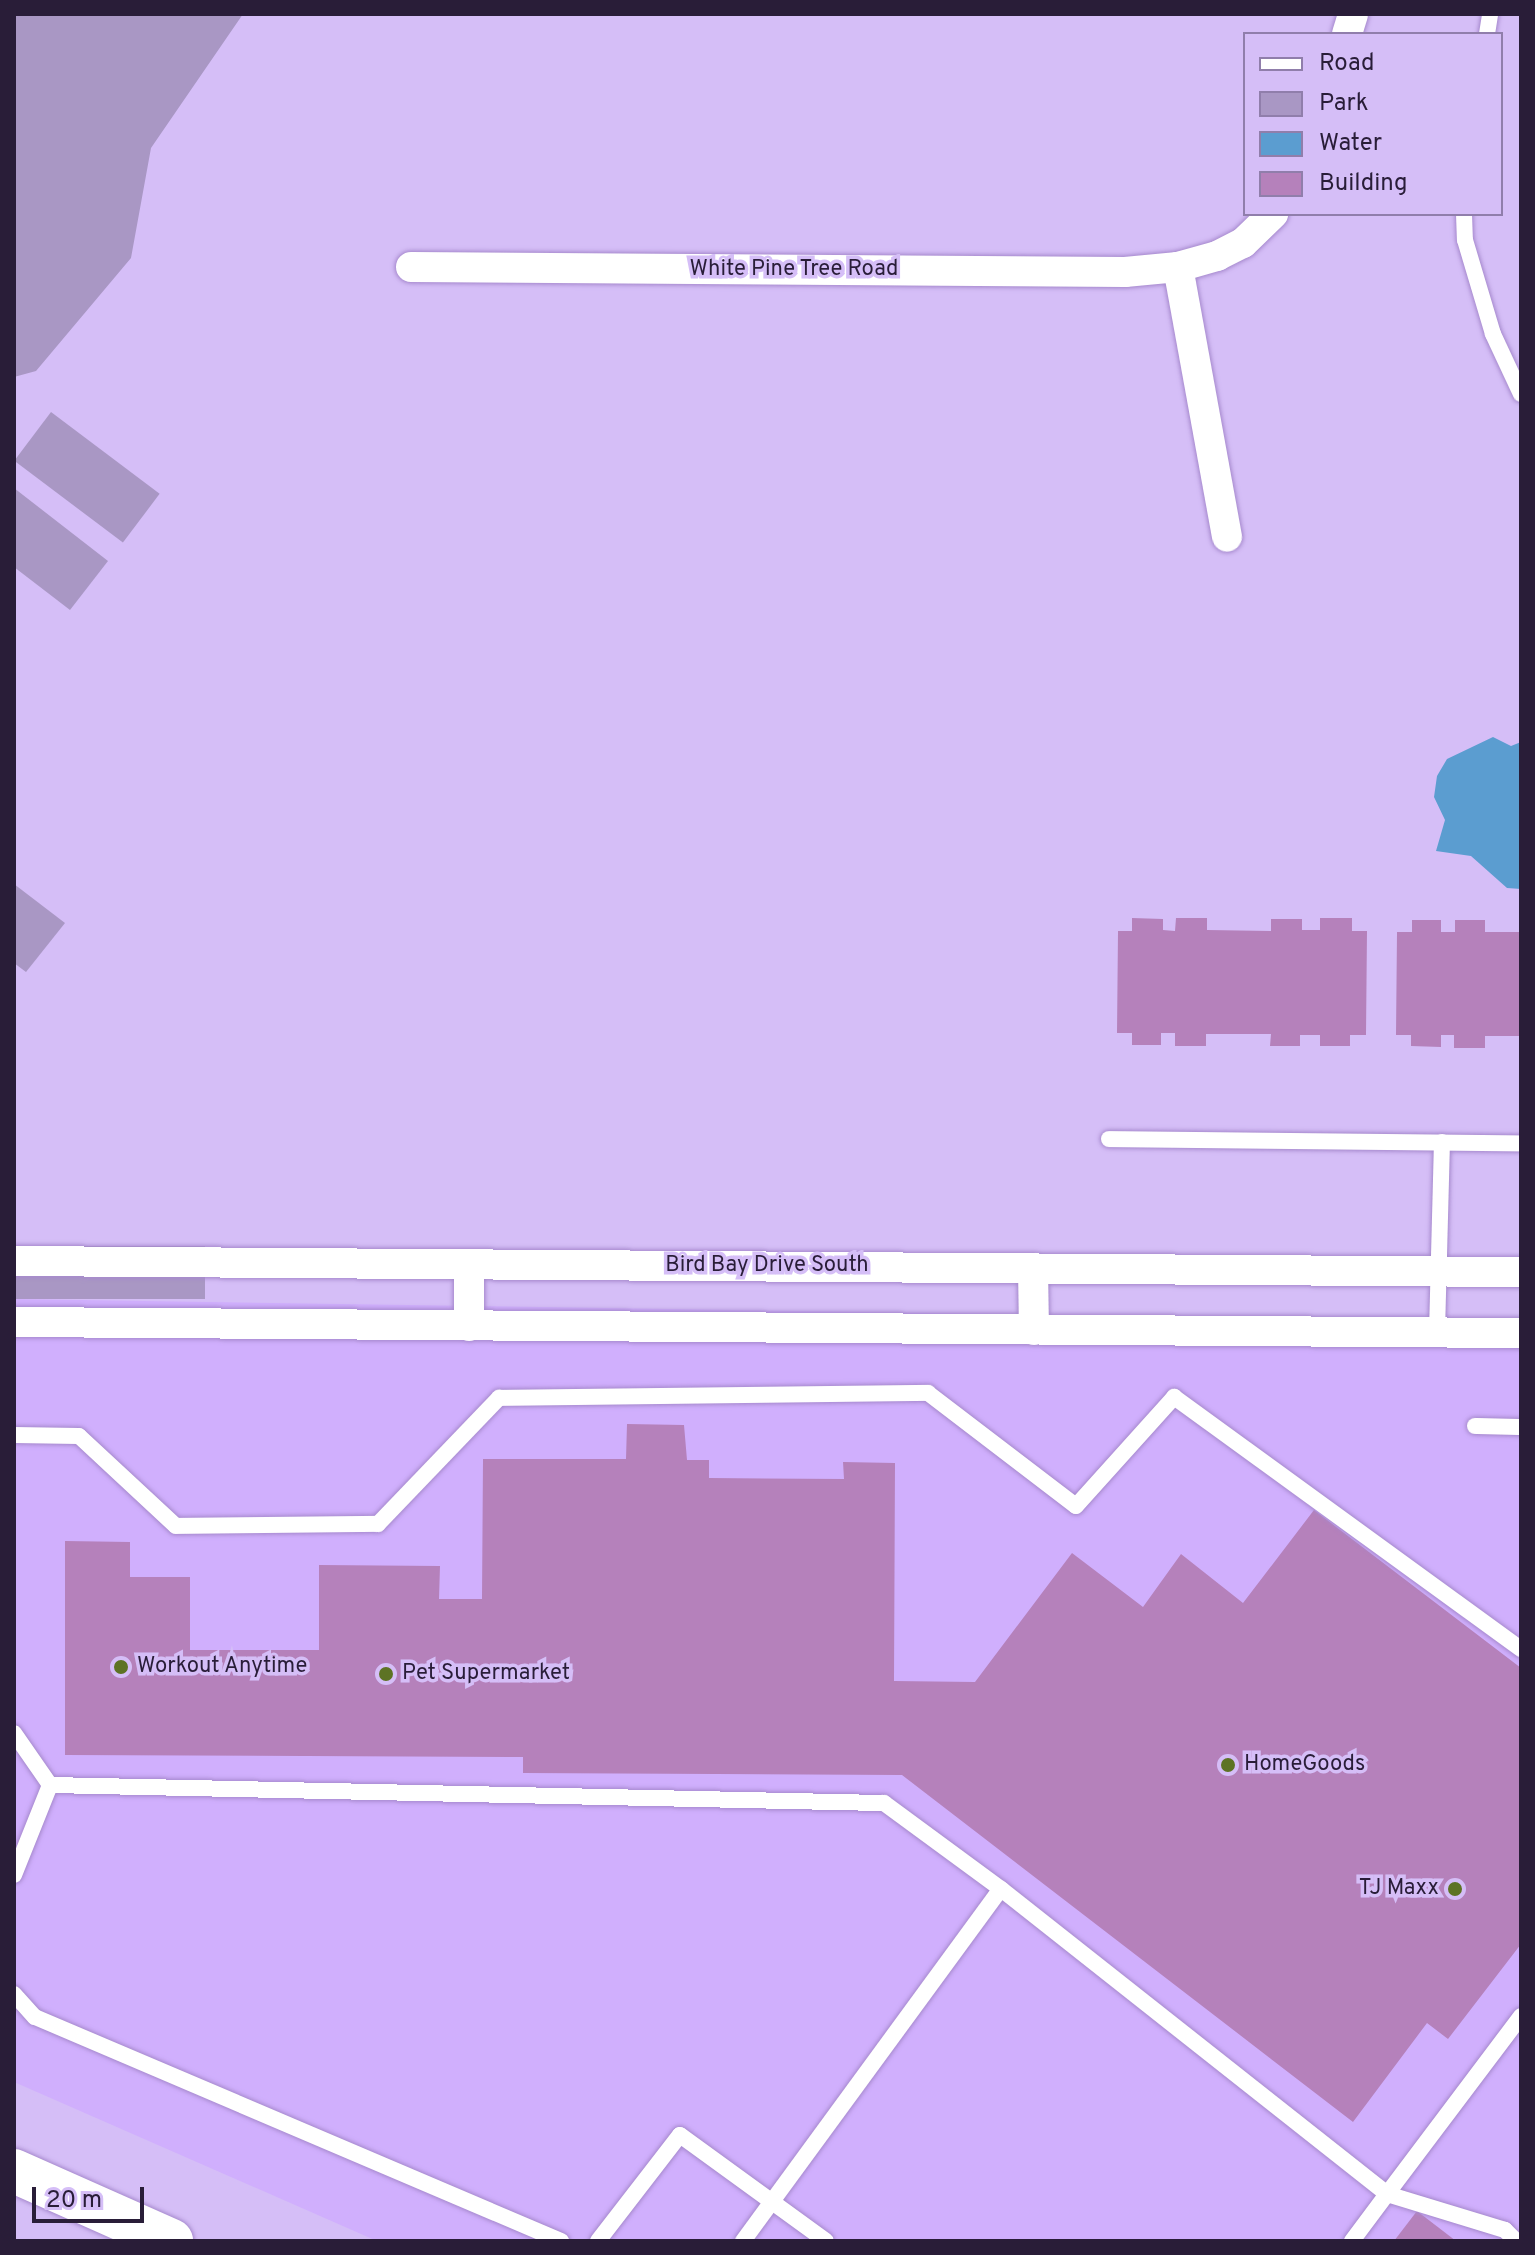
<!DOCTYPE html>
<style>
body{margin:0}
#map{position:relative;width:1535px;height:2255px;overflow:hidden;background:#d5bef7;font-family:Overpass,sans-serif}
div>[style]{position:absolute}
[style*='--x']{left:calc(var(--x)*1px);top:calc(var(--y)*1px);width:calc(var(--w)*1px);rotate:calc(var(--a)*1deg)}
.built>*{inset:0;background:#d0affd}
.green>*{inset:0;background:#a997c4;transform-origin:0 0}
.water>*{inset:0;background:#5b9dd0}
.building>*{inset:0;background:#b581bb}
.roads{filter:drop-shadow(0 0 2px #a689cd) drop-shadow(0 0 2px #a689cd)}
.lane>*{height:16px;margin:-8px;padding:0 8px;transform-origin:8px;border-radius:8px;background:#fff}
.street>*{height:30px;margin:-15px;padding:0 15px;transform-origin:15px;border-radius:15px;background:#fff}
.primary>*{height:44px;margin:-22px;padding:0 22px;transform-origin:22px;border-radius:22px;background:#fff}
.dots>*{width:22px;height:22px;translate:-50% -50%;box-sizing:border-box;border:4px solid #d5bef7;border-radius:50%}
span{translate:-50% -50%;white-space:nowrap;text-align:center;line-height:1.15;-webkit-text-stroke:7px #d5bef7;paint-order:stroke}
.street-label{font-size:22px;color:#291d38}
.poi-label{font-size:22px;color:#291d38}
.left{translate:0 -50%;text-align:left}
.right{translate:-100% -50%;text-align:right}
.frame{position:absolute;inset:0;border:16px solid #291d38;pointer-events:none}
.legend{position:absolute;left:1243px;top:32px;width:260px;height:184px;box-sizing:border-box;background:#d5bef7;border:2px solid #907eab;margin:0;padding:10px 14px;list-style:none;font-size:24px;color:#291d38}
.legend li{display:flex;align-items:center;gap:16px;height:40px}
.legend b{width:40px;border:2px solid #907eab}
.scale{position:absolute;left:32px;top:2187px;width:112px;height:36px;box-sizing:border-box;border:4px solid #291d38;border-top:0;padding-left:10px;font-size:24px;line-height:28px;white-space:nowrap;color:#291d38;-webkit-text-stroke:6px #d5bef7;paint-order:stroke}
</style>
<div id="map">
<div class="built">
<i style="clip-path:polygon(14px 1299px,1521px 1322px,1521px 2241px,377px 2241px,14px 2082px)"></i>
</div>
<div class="green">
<i style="clip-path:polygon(14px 14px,243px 14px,151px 148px,131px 258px,36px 371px,14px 377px)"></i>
<i style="left:51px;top:412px;width:136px;height:61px;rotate:37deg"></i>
<i style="clip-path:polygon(14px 488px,108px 561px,70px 610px,14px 567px)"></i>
<i style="clip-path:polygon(14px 884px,65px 923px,26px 972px,14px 963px)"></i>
<i style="left:14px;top:1246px;width:191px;height:53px"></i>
</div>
<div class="water">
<i style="clip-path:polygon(1493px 737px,1511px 746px,1521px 742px,1521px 889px,1507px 888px,1471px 856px,1436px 851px,1445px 820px,1434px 797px,1437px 776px,1447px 759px)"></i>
</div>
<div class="building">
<i style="clip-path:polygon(1132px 918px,1163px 919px,1163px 930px,1175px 931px,1176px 918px,1207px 918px,1207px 930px,1271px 931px,1271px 919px,1302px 919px,1302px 930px,1320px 930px,1320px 918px,1352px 918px,1352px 931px,1367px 931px,1366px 1035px,1350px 1035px,1350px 1046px,1320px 1046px,1320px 1035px,1300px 1035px,1300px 1046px,1270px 1046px,1271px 1034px,1206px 1034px,1206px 1046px,1175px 1046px,1175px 1033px,1161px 1033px,1161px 1045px,1132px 1045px,1132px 1033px,1117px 1033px,1118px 931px,1132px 931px)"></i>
<i style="clip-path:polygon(1412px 920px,1441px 920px,1441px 932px,1455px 932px,1455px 920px,1485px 920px,1485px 932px,1521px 932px,1521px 1036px,1485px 1036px,1485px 1048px,1454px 1048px,1454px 1035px,1441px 1035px,1441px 1047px,1411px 1046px,1411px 1035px,1396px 1035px,1397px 932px,1412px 932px)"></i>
<i style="clip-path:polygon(627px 1424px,684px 1425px,687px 1460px,709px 1460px,709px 1478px,844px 1479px,843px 1462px,895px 1463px,894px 1681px,975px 1682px,1072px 1553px,1143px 1607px,1181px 1554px,1243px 1603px,1314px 1510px,1521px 1668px,1521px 1944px,1448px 2039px,1427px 2023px,1353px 2122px,902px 1775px,523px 1773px,523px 1757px,65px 1755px,65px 1541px,130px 1542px,130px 1577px,190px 1577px,190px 1650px,319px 1650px,319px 1565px,440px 1566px,439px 1599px,482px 1599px,483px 1459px,626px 1459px)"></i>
<i style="clip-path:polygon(1417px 2211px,1456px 2241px,1394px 2241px)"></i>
</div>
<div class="roads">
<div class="lane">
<i style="--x:1487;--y:34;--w:20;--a:-81"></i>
<i style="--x:1464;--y:214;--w:26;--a:88"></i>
<i style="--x:1465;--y:240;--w:98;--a:73.4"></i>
<i style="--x:1493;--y:334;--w:66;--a:65"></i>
<i style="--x:1109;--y:1139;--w:412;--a:0.6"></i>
<i style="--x:1437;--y:1332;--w:190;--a:-88.5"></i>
<i style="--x:1475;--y:1426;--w:46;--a:1.2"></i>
<i style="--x:14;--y:1435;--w:65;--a:0.9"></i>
<i style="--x:79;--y:1436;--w:132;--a:42.9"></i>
<i style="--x:176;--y:1526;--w:202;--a:-0.6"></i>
<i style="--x:378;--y:1524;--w:175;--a:-46.2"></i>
<i style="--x:499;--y:1398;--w:429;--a:-0.7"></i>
<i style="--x:928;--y:1393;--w:186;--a:37.4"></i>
<i style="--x:1076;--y:1506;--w:147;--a:-48"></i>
<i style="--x:1174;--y:1397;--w:429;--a:36"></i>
<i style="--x:14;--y:1733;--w:63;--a:55.3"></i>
<i style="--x:14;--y:1875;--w:97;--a:-68.2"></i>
<i style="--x:50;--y:1785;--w:834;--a:1.24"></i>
<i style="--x:884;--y:1803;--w:145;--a:36.3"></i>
<i style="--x:1001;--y:1889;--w:492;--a:38.3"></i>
<i style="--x:1387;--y:2194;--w:59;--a:126.7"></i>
<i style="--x:14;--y:1994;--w:31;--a:48"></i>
<i style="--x:35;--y:2017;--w:572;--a:23.07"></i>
<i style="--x:598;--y:2241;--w:134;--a:-52.3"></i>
<i style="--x:680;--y:2135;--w:180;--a:36"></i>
<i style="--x:743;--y:2241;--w:436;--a:-53.8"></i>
<i style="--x:1516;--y:2241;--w:16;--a:-135"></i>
<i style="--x:1505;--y:2230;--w:123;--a:-163"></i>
<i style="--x:1387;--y:2194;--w:223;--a:-53"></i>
</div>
<div class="street">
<i style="--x:1347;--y:34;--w:21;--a:-73"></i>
<i style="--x:411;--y:267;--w:714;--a:0.4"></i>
<i style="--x:1125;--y:272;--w:53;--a:-5.4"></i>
<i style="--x:1178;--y:267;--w:41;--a:-15.8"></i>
<i style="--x:1217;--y:256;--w:29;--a:-27"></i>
<i style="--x:1243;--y:243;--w:42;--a:-44"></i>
<i style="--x:1178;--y:267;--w:274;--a:79.7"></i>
<i style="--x:14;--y:1261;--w:1507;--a:0.42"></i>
<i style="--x:1033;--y:1268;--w:62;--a:89.1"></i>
<i style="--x:14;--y:1322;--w:1507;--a:0.42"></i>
<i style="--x:469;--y:1326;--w:61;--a:-90"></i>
</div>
<div class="primary">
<i style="--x:14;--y:2171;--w:172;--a:24"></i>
</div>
</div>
<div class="dots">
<i style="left:121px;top:1667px;background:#5d7324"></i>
<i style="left:386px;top:1674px;background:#5d7324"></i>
<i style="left:1228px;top:1765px;background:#5d7324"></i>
<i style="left:1455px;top:1889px;background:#5d7324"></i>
</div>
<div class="street-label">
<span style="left:794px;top:270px">White Pine Tree Road</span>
<span style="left:767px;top:1266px">Bird Bay Drive South</span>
</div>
<div class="poi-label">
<span class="left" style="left:137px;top:1667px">Workout Anytime</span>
<span class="left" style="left:402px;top:1674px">Pet Supermarket</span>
<span class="left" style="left:1244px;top:1765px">HomeGoods</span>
<span class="right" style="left:1439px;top:1889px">TJ Maxx</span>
</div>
<div class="frame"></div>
<ul class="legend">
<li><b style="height:10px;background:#fff"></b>Road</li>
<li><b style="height:22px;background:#a997c4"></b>Park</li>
<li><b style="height:22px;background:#5b9dd0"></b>Water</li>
<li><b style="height:22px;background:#b581bb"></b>Building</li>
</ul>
<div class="scale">20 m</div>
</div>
